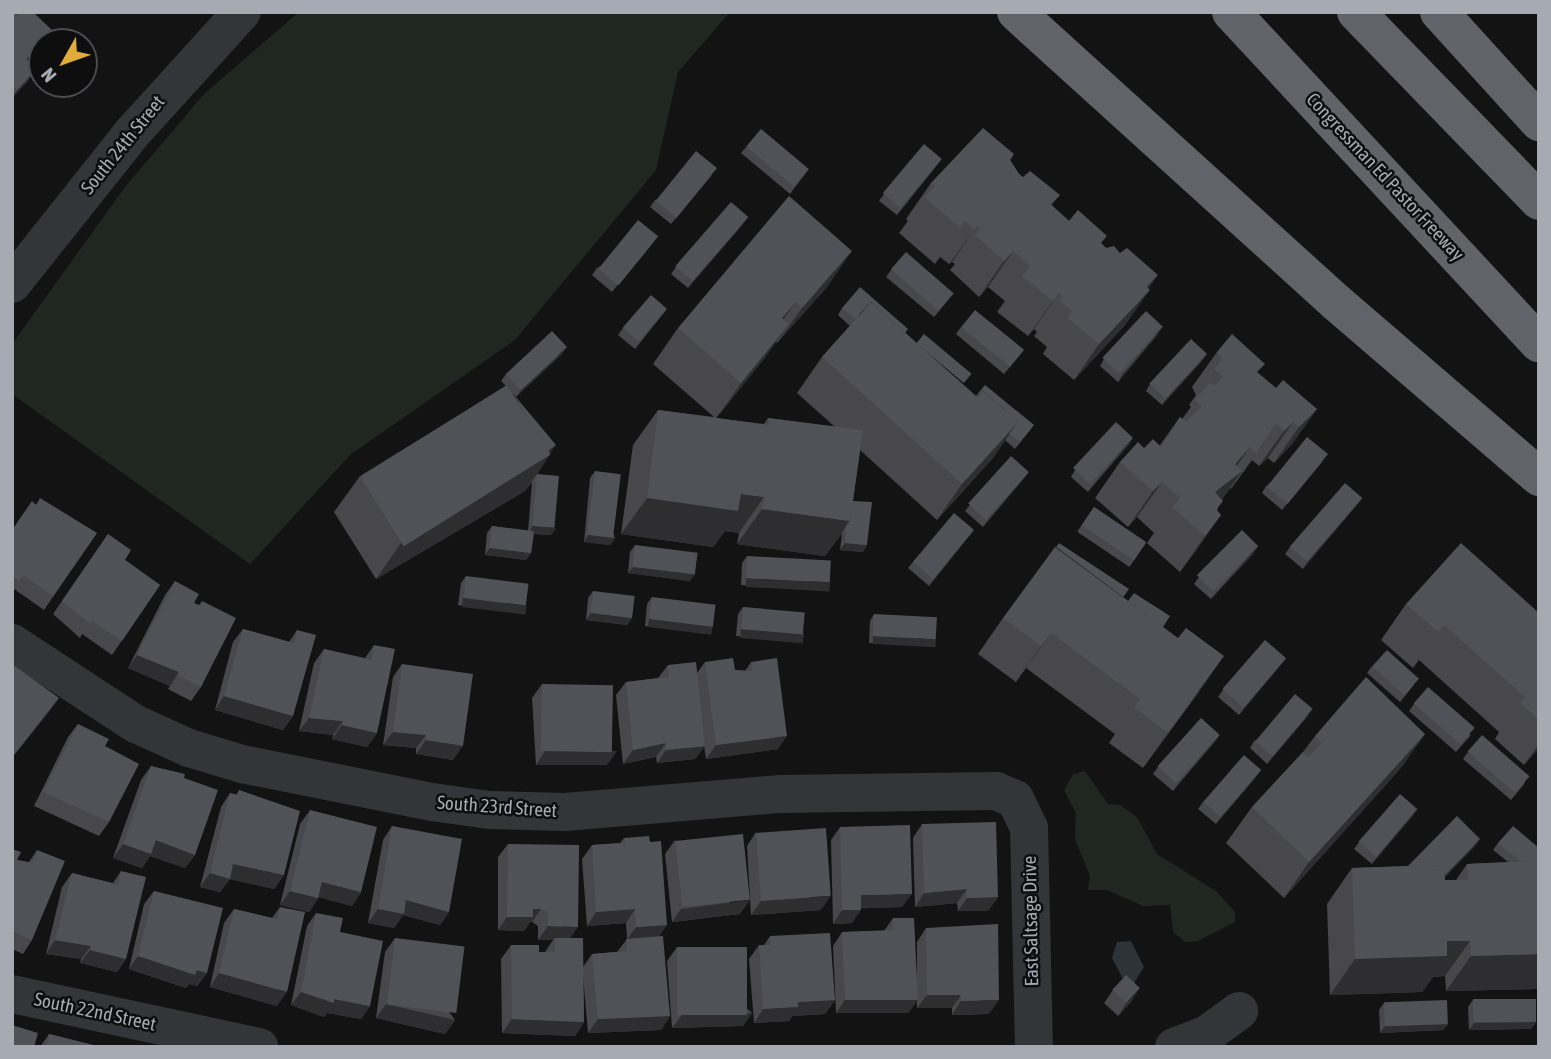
<!DOCTYPE html>
<style>
body{margin:0}
#map{position:relative;width:1551px;height:1059px;overflow:hidden;background:#131314;font-family:"Asap Condensed",sans-serif}
div>[style]{position:absolute}
[style*='--x']{left:calc(var(--x)*1px);top:calc(var(--y)*1px);width:calc(var(--w)*1px);rotate:calc(var(--a)*1deg)}
.green>*{inset:0;background:#1f2720}
.water>*{inset:0;background:#2c3339}
.minor>*{height:38px;margin:-19px;padding:0 19px;transform-origin:19px;border-radius:19px;background:#343539}
.highway>*{height:38px;margin:-19px;padding:0 19px;transform-origin:19px;border-radius:19px;background:#616369}
.wall>*{inset:0;background:#47474c;transform-origin:0 0}
.shaded-wall>*{inset:0;background:#2e2e31;transform-origin:0 0}
.building>*{inset:0;background:#515257;transform-origin:0 0}
span{translate:-50% -50%;white-space:nowrap;text-align:center;line-height:1.15;-webkit-text-stroke:5px #0e0e0f;paint-order:stroke}
.street-label{font-size:19px;color:#a6aab3}
.frame{position:absolute;inset:0;border:14px solid #a6aab3;pointer-events:none}
.north{position:absolute;left:28px;top:28px;width:70px;height:70px;box-sizing:border-box;background:#0e0e0f;border:2px solid #4b4c51;border-radius:50%;rotate:230deg;font-size:19px;font-weight:700;line-height:28px;text-align:center;color:#a6aab3}
.north::after{content:'';display:block;margin:auto;width:24px;height:32px;background:#e0ab3f;clip-path:polygon(50% 0,100% 100%,50% 72%,0 100%)}
</style>
<div id="map">
<div class="green">
<i style="clip-path:polygon(299px 12px,730px 12px,678px 72px,656px 170px,515px 340px,350px 455px,250px 564px,12px 394px,12px 344px,125px 187px,204px 94px)"></i>
<i style="clip-path:polygon(1085px 771px,1108px 804px,1120px 805px,1137px 817px,1157px 854px,1216px 891px,1235px 912px,1235px 922px,1198px 941px,1185px 942px,1173px 932px,1170px 905px,1143px 906px,1107px 890px,1088px 890px,1090px 876px,1075px 839px,1076px 813px,1064px 790px,1073px 774px)"></i>
</div>
<div class="water">
<i style="clip-path:polygon(1131px 941px,1144px 967px,1134px 983px,1124px 981px,1112px 958px,1117px 942px)"></i>
</div>
<div class="minor">
<i style="--x:12;--y:284;--w:194;--a:-51.5"></i>
<i style="--x:133;--y:132;--w:162;--a:-47.8"></i>
<i style="--x:12;--y:643;--w:148;--a:33.2"></i>
<i style="--x:136;--y:724;--w:58;--a:24.4"></i>
<i style="--x:189;--y:748;--w:55;--a:16.8"></i>
<i style="--x:242;--y:764;--w:194;--a:11.3"></i>
<i style="--x:432;--y:802;--w:59;--a:7.9"></i>
<i style="--x:490;--y:810;--w:75;--a:1.5"></i>
<i style="--x:565;--y:812;--w:216;--a:-4.8"></i>
<i style="--x:780;--y:794;--w:216;--a:-0.8"></i>
<i style="--x:996;--y:791;--w:21;--a:23"></i>
<i style="--x:1015;--y:799;--w:32;--a:64"></i>
<i style="--x:1029;--y:828;--w:219;--a:88.7"></i>
<i style="--x:12;--y:994;--w:253;--a:12.1"></i>
<i style="--x:1174;--y:1047;--w:34;--a:-21"></i>
<i style="--x:1206;--y:1035;--w:41;--a:-36"></i>
</div>
<div class="highway">
<i style="--x:1016;--y:12;--w:433;--a:42.2"></i>
<i style="--x:1337;--y:303;--w:267;--a:40.7"></i>
<i style="--x:1231;--y:12;--w:452;--a:47.1"></i>
<i style="--x:1356;--y:12;--w:263;--a:45.9"></i>
<i style="--x:1439;--y:12;--w:149;--a:47.7"></i>
</div>
<div class="wall">
<i style="clip-path:polygon(12px 12px,53px 31px,45px 42px,42px 42px,28px 61px,27px 82px,12px 98px)"></i>
<i style="clip-path:polygon(746px 147px,809px 169px,790px 194px,741px 153px)"></i>
<i style="clip-path:polygon(942px 159px,897px 215px,879px 201px,884px 194px)"></i>
<i style="clip-path:polygon(1010px 160px,1019px 174px,1053px 206px,1069px 221px,1102px 244px,1149px 288px,1125px 325px,1074px 380px,1043px 354px,1047px 347px,1034px 336px,1037px 332px,1034px 329px,1028px 336px,997px 312px,1005px 301px,988px 287px,979px 297px,950px 270px,955px 264px,952px 262px,949px 264px,940px 257px,935px 264px,899px 233px,908px 221px,906px 219px,931px 183px)"></i>
<i style="clip-path:polygon(712px 175px,671px 224px,650px 207px,655px 200px)"></i>
<i style="clip-path:polygon(743px 224px,688px 288px,671px 274px,676px 267px)"></i>
<i style="clip-path:polygon(658px 236px,612px 292px,592px 275px,597px 268px)"></i>
<i style="clip-path:polygon(891px 270px,954px 293px,934px 317px,886px 277px)"></i>
<i style="clip-path:polygon(827px 287px,777px 343px,776px 342px,763px 360px,716px 418px,764px 424px,768px 418px,835px 427px,797px 393px,822px 357px,850px 326px,838px 315px,842px 308px,905px 333px,976px 396px,1034px 425px,1015px 449px,1005px 440px,993px 458px,937px 520px,860px 450px,853px 501px,867px 545px,863px 552px,840px 550px,842px 533px,825px 556px,737px 544px,739px 533px,725px 531px,713px 547px,621px 534px,633px 445px,658px 410px,714px 417px,653px 364px,678px 328px)"></i>
<i style="clip-path:polygon(667px 309px,635px 349px,618px 335px,623px 328px)"></i>
<i style="clip-path:polygon(961px 327px,1024px 350px,1004px 374px,956px 334px)"></i>
<i style="clip-path:polygon(1159px 333px,1118px 382px,1100px 366px,1104px 359px)"></i>
<i style="clip-path:polygon(1217px 352px,1258px 373px,1276px 388px,1317px 409px,1292px 444px,1274px 463px,1268px 458px,1259px 466px,1252px 460px,1231px 489px,1230px 488px,1222px 499px,1217px 510px,1221px 515px,1180px 572px,1147px 543px,1154px 533px,1137px 517px,1128px 527px,1095px 498px,1120px 462px,1144px 448px,1160px 445px,1180px 417px,1182px 419px,1191px 407px,1189px 405px,1196px 395px,1192px 387px)"></i>
<i style="clip-path:polygon(562px 354px,516px 397px,511px 392px,551px 452px,537px 474px,551px 535px,534px 534px,531px 553px,526px 560px,485px 555px,487px 533px,492px 526px,528px 531px,532px 482px,525px 491px,376px 579px,334px 512px,360px 476px,506px 386px,501px 381px,506px 374px)"></i>
<i style="clip-path:polygon(1202px 361px,1162px 405px,1146px 391px,1150px 384px)"></i>
<i style="clip-path:polygon(1133px 438px,1088px 492px,1071px 477px,1075px 470px)"></i>
<i style="clip-path:polygon(1323px 461px,1282px 510px,1262px 493px,1266px 486px)"></i>
<i style="clip-path:polygon(595px 471px,615px 538px,610px 545px,584px 542px,590px 478px)"></i>
<i style="clip-path:polygon(1029px 472px,983px 527px,965px 511px,970px 505px)"></i>
<i style="clip-path:polygon(1362px 498px,1303px 569px,1285px 554px,1290px 547px)"></i>
<i style="clip-path:polygon(36px 504px,97px 533px,44px 610px,14px 589px,12px 591px,12px 530px)"></i>
<i style="left:1094px;top:507px;width:63px;height:30px;rotate:34deg"></i>
<i style="clip-path:polygon(974px 530px,929px 586px,908px 568px,913px 562px)"></i>
<i style="clip-path:polygon(108px 534px,125px 560px,160px 585px,112px 655px,82px 634px,80px 638px,53px 614px)"></i>
<i style="clip-path:polygon(635px 545px,690px 581px,628px 573px,630px 552px)"></i>
<i style="clip-path:polygon(1254px 553px,1211px 599px,1194px 584px,1199px 577px)"></i>
<i style="clip-path:polygon(747px 556px,825px 589px,741px 585px,742px 563px)"></i>
<i style="clip-path:polygon(466px 576px,521px 613px,458px 605px,461px 583px)"></i>
<i style="clip-path:polygon(175px 581px,194px 603px,199px 605px,202px 601px,201px 687px,191px 701px,168px 689px,170px 686px,128px 668px,165px 595px)"></i>
<i style="clip-path:polygon(593px 591px,632px 618px,627px 625px,586px 620px,588px 598px)"></i>
<i style="clip-path:polygon(652px 597px,712px 627px,707px 634px,645px 626px,647px 604px)"></i>
<i style="clip-path:polygon(1123px 597px,1163px 627px,1199px 692px,1143px 768px,1109px 743px,1115px 734px,1026px 668px,1016px 682px,978px 654px,1003px 618px)"></i>
<i style="clip-path:polygon(1406px 604px,1539px 613px,1539px 748px,1524px 765px,1495px 739px,1499px 732px,1419px 660px,1413px 668px,1381px 640px)"></i>
<i style="clip-path:polygon(743px 607px,804px 634px,799px 641px,736px 636px,738px 614px)"></i>
<i style="clip-path:polygon(874px 614px,931px 646px,869px 643px,870px 621px)"></i>
<i style="clip-path:polygon(243px 629px,289px 642px,297px 630px,293px 716px,283px 730px,215px 710px,233px 642px)"></i>
<i style="clip-path:polygon(374px 645px,377px 733px,367px 747px,332px 739px,333px 735px,299px 731px,314px 663px,324px 649px,365px 658px)"></i>
<i style="clip-path:polygon(1286px 658px,1239px 715px,1218px 697px,1223px 690px)"></i>
<i style="clip-path:polygon(705px 662px,735px 670px,745px 671px,751px 662px,778px 749px,706px 759px,704px 746px,695px 759px,657px 763px,656px 757px,623px 764px,616px 695px,626px 682px,658px 678px,668px 665px,697px 673px)"></i>
<i style="clip-path:polygon(402px 664px,453px 760px,416px 754px,416px 748px,383px 745px,393px 677px)"></i>
<i style="clip-path:polygon(1372px 666px,1414px 685px,1400px 702px,1367px 673px)"></i>
<i style="clip-path:polygon(542px 684px,607px 765px,536px 765px,532px 698px)"></i>
<i style="clip-path:polygon(1414px 704px,1471px 735px,1456px 752px,1409px 711px)"></i>
<i style="clip-path:polygon(1308px 716px,1267px 764px,1250px 748px,1254px 741px)"></i>
<i style="clip-path:polygon(78px 724px,105px 746px,109px 822px,99px 836px,34px 806px,68px 737px)"></i>
<i style="clip-path:polygon(1425px 734px,1400px 769px,1284px 898px,1226px 843px,1252px 807px,1303px 752px,1315px 736px)"></i>
<i style="clip-path:polygon(1220px 735px,1173px 791px,1153px 774px,1158px 767px)"></i>
<i style="clip-path:polygon(1468px 752px,1525px 783px,1511px 800px,1463px 759px)"></i>
<i style="clip-path:polygon(151px 766px,184px 778px,195px 855px,185px 868px,150px 856px,142px 868px,113px 858px,141px 780px)"></i>
<i style="clip-path:polygon(1256px 777px,1216px 824px,1198px 809px,1203px 802px)"></i>
<i style="clip-path:polygon(239px 790px,284px 875px,274px 889px,230px 879px,220px 892px,200px 887px,221px 807px,230px 793px,236px 795px)"></i>
<i style="clip-path:polygon(1417px 809px,1372px 864px,1354px 849px,1359px 842px)"></i>
<i style="clip-path:polygon(310px 810px,361px 892px,352px 906px,319px 897px,309px 912px,280px 905px,300px 824px)"></i>
<i style="clip-path:polygon(922px 824px,998px 897px,988px 911px,958px 911px,957px 903px,915px 907px,913px 838px)"></i>
<i style="clip-path:polygon(392px 826px,449px 912px,440px 925px,403px 915px,394px 928px,368px 923px,383px 840px)"></i>
<i style="clip-path:polygon(840px 827px,902px 907px,861px 908px,852px 923px,833px 924px,831px 840px)"></i>
<i style="clip-path:polygon(756px 832px,821px 910px,751px 915px,747px 846px)"></i>
<i style="clip-path:polygon(624px 838px,667px 925px,659px 936px,670px 1016px,661px 1030px,588px 1033px,583px 976px,584px 1022px,575px 1036px,502px 1033px,501px 959px,511px 945px,539px 952px,545px 952px,553px 940px,538px 940px,538px 926px,532px 922px,530px 922px,524px 931px,498px 930px,498px 857px,508px 844px,570px 938px,583px 967px,592px 954px,617px 952px,627px 939px,626px 923px,587px 926px,582px 859px,592px 845px,620px 843px)"></i>
<i style="clip-path:polygon(675px 840px,740px 914px,672px 922px,665px 854px)"></i>
<i style="clip-path:polygon(1498px 843px,1539px 848px,1539px 986px,1537px 989px,1446px 991px,1445px 976px,1433px 977px,1422px 992px,1330px 995px,1327px 904px,1352px 868px,1408px 866px,1475px 846px,1445px 877px,1445px 880px,1456px 880px,1467px 864px,1508px 862px,1493px 850px)"></i>
<i style="clip-path:polygon(12px 849px,17px 860px,29px 862px,37px 850px,32px 940px,23px 954px,12px 949px)"></i>
<i style="clip-path:polygon(121px 871px,126px 959px,117px 972px,80px 963px,81px 959px,46px 954px,62px 887px,72px 873px,113px 883px)"></i>
<i style="clip-path:polygon(154px 891px,207px 973px,197px 986px,189px 984px,186px 988px,129px 969px,144px 904px)"></i>
<i style="clip-path:polygon(280px 907px,277px 1006px,210px 987px,224px 923px,234px 909px,272px 918px)"></i>
<i style="clip-path:polygon(316px 913px,340px 932px,370px 1006px,361px 1019px,327px 1013px,324px 1017px,291px 1005px,307px 926px)"></i>
<i style="clip-path:polygon(893px 918px,917px 982px,917px 942px,926px 928px,989px 1014px,952px 1015px,952px 1008px,917px 1008px,917px 1001px,908px 1013px,836px 1013px,833px 946px,842px 932px,884px 931px)"></i>
<i style="clip-path:polygon(770px 936px,835px 1000px,825px 1014px,792px 1016px,789px 1021px,754px 1023px,749px 959px,759px 945px,764px 945px)"></i>
<i style="clip-path:polygon(395px 938px,455px 1020px,445px 1034px,376px 1018px,385px 952px)"></i>
<i style="clip-path:polygon(677px 947px,752px 1013px,743px 1026px,672px 1028px,667px 961px)"></i>
<i style="clip-path:polygon(1113px 990px,1131px 1002px,1118px 1016px,1104px 1003px)"></i>
<i style="clip-path:polygon(1473px 1000px,1536px 1022px,1531px 1029px,1469px 1030px,1468px 1007px)"></i>
<i style="clip-path:polygon(1384px 1003px,1448px 1024px,1443px 1030px,1380px 1033px,1379px 1010px)"></i>
<i style="clip-path:polygon(49px 1034px,101px 1047px,40px 1047px)"></i>
</div>
<div class="shaded-wall">
<i style="clip-path:polygon(42px 43px,42px 46px,17px 73px,26px 59px)"></i>
<i style="clip-path:polygon(37px 69px,27px 82px,12px 98px,17px 90px)"></i>
<i style="clip-path:polygon(748px 217px,743px 224px,688px 288px,693px 281px)"></i>
<i style="clip-path:polygon(977px 226px,952px 262px,949px 264px,975px 229px)"></i>
<i style="clip-path:polygon(658px 236px,653px 243px,612px 292px,617px 285px)"></i>
<i style="clip-path:polygon(852px 251px,827px 287px,777px 343px,802px 308px)"></i>
<i style="clip-path:polygon(1013px 251px,988px 287px,979px 297px,1004px 261px)"></i>
<i style="clip-path:polygon(1158px 275px,1140px 301px,1150px 290px,1125px 325px,1074px 380px,1099px 344px)"></i>
<i style="clip-path:polygon(1059px 293px,1034px 329px,1028px 336px,1053px 301px)"></i>
<i style="clip-path:polygon(796px 302px,771px 337px,782px 318px)"></i>
<i style="clip-path:polygon(789px 324px,763px 360px,716px 419px,741px 383px)"></i>
<i style="clip-path:polygon(1163px 327px,1159px 333px,1118px 382px,1122px 375px)"></i>
<i style="clip-path:polygon(567px 347px,562px 354px,516px 397px,521px 390px)"></i>
<i style="clip-path:polygon(1207px 354px,1202px 361px,1162px 405px,1167px 398px)"></i>
<i style="clip-path:polygon(1317px 409px,1292px 444px,1274px 463px,1299px 427px)"></i>
<i style="clip-path:polygon(1018px 422px,993px 458px,937px 520px,962px 484px)"></i>
<i style="clip-path:polygon(1293px 422px,1268px 458px,1259px 466px,1284px 431px)"></i>
<i style="clip-path:polygon(1133px 438px,1129px 445px,1088px 492px,1093px 485px)"></i>
<i style="clip-path:polygon(556px 445px,551px 452px,539px 462px,550px 455px,525px 491px,376px 579px,401px 543px,539px 459px)"></i>
<i style="clip-path:polygon(1250px 447px,1225px 483px,1242px 471px,1217px 507px,1193px 526px,1235px 464px)"></i>
<i style="clip-path:polygon(1029px 472px,1024px 479px,983px 527px,988px 520px)"></i>
<i style="clip-path:polygon(1162px 482px,1137px 517px,1128px 527px,1153px 491px)"></i>
<i style="clip-path:polygon(741px 494px,764px 497px,739px 533px,725px 531px,713px 547px,621px 534px,647px 498px)"></i>
<i style="clip-path:polygon(1362px 498px,1357px 505px,1303px 569px,1307px 562px)"></i>
<i style="clip-path:polygon(762px 509px,850px 521px,825px 556px,737px 544px)"></i>
<i style="clip-path:polygon(1221px 515px,1196px 551px,1180px 572px,1205px 536px)"></i>
<i style="clip-path:polygon(533px 526px,556px 528px,551px 535px,528px 533px)"></i>
<i style="clip-path:polygon(588px 535px,615px 538px,610px 545px,584px 542px)"></i>
<i style="clip-path:polygon(845px 543px,867px 545px,863px 552px,840px 550px)"></i>
<i style="clip-path:polygon(1258px 546px,1254px 553px,1211px 599px,1216px 593px)"></i>
<i style="clip-path:polygon(490px 548px,531px 553px,526px 560px,485px 555px)"></i>
<i style="clip-path:polygon(633px 567px,695px 574px,690px 581px,628px 573px)"></i>
<i style="left:746px;top:578px;width:84px;height:9px;rotate:3deg"></i>
<i style="left:463px;top:598px;width:64px;height:9px;rotate:7deg"></i>
<i style="clip-path:polygon(591px 613px,632px 618px,627px 625px,586px 620px)"></i>
<i style="left:649px;top:619px;width:64px;height:8px;rotate:7deg"></i>
<i style="left:741px;top:629px;width:63px;height:9px;rotate:5deg"></i>
<i style="clip-path:polygon(1051px 633px,1016px 682px,1041px 646px)"></i>
<i style="left:873px;top:636px;width:63px;height:8px;rotate:3deg"></i>
<i style="clip-path:polygon(137px 655px,179px 672px,170px 686px,128px 668px)"></i>
<i style="clip-path:polygon(1224px 656px,1199px 692px,1143px 768px,1168px 733px)"></i>
<i style="clip-path:polygon(1286px 658px,1281px 665px,1239px 715px,1244px 708px)"></i>
<i style="clip-path:polygon(224px 696px,293px 716px,283px 730px,215px 710px)"></i>
<i style="clip-path:polygon(59px 698px,49px 712px,12px 758px,12px 757px)"></i>
<i style="clip-path:polygon(1313px 709px,1308px 716px,1267px 764px,1272px 757px)"></i>
<i style="clip-path:polygon(309px 718px,343px 721px,333px 735px,299px 731px)"></i>
<i style="clip-path:polygon(342px 725px,377px 733px,367px 747px,332px 739px)"></i>
<i style="clip-path:polygon(393px 732px,426px 735px,416px 748px,383px 745px)"></i>
<i style="clip-path:polygon(1425px 734px,1400px 769px,1284px 898px,1309px 862px)"></i>
<i style="clip-path:polygon(1220px 735px,1215px 742px,1173px 791px,1178px 784px)"></i>
<i style="clip-path:polygon(787px 736px,778px 749px,706px 759px,716px 745px)"></i>
<i style="clip-path:polygon(426px 740px,463px 746px,453px 760px,416px 754px)"></i>
<i style="clip-path:polygon(666px 743px,656px 757px,623px 764px,633px 750px)"></i>
<i style="clip-path:polygon(1539px 744px,1539px 748px,1524px 765px)"></i>
<i style="clip-path:polygon(705px 746px,695px 759px,657px 763px,666px 750px)"></i>
<i style="clip-path:polygon(545px 751px,617px 751px,607px 765px,536px 765px)"></i>
<i style="clip-path:polygon(1261px 770px,1256px 777px,1216px 824px,1221px 817px)"></i>
<i style="clip-path:polygon(1417px 809px,1413px 816px,1372px 864px,1377px 857px)"></i>
<i style="clip-path:polygon(1480px 839px,1475px 846px,1426px 896px,1431px 889px)"></i>
<i style="clip-path:polygon(156px 840px,195px 855px,185px 868px,150px 856px,142px 868px,113px 858px,123px 844px)"></i>
<i style="clip-path:polygon(233px 864px,284px 875px,274px 889px,230px 879px,220px 892px,200px 887px,210px 873px)"></i>
<i style="clip-path:polygon(322px 882px,361px 892px,352px 906px,313px 896px)"></i>
<i style="clip-path:polygon(967px 889px,957px 903px,915px 907px,924px 893px)"></i>
<i style="clip-path:polygon(290px 891px,318px 898px,309px 912px,280px 905px)"></i>
<i style="clip-path:polygon(912px 894px,902px 907px,851px 909px,861px 895px)"></i>
<i style="clip-path:polygon(831px 896px,821px 910px,751px 915px,761px 901px)"></i>
<i style="clip-path:polygon(998px 897px,988px 911px,958px 911px,967px 898px)"></i>
<i style="clip-path:polygon(406px 900px,449px 912px,440px 925px,403px 915px,394px 928px,368px 923px,378px 909px)"></i>
<i style="clip-path:polygon(750px 900px,740px 914px,672px 922px,681px 909px)"></i>
<i style="clip-path:polygon(533px 909px,541px 909px,532px 922px,530px 922px,524px 931px,498px 930px,507px 917px)"></i>
<i style="clip-path:polygon(635px 909px,626px 923px,587px 926px,596px 912px)"></i>
<i style="clip-path:polygon(842px 910px,861px 910px,852px 923px,833px 924px)"></i>
<i style="clip-path:polygon(667px 925px,657px 939px,627px 940px,636px 927px)"></i>
<i style="clip-path:polygon(548px 926px,578px 927px,569px 940px,555px 938px,553px 940px,538px 940px)"></i>
<i style="clip-path:polygon(55px 940px,91px 946px,81px 959px,46px 954px)"></i>
<i style="clip-path:polygon(1447px 941px,1470px 941px,1445px 976px,1433px 977px,1422px 992px,1330px 995px,1355px 959px)"></i>
<i style="clip-path:polygon(90px 950px,126px 959px,117px 972px,80px 963px)"></i>
<i style="clip-path:polygon(1539px 954px,1539px 986px,1537px 989px,1446px 991px,1471px 956px)"></i>
<i style="clip-path:polygon(138px 956px,207px 973px,197px 986px,189px 984px,186px 988px,129px 969px)"></i>
<i style="clip-path:polygon(219px 973px,287px 992px,277px 1006px,210px 987px)"></i>
<i style="clip-path:polygon(1140px 988px,1131px 1002px,1118px 1016px,1127px 1002px)"></i>
<i style="clip-path:polygon(301px 992px,334px 999px,370px 1006px,361px 1019px,327px 1013px,324px 1017px,291px 1005px)"></i>
<i style="clip-path:polygon(927px 995px,961px 995px,952px 1008px,917px 1008px)"></i>
<i style="clip-path:polygon(835px 1000px,825px 1014px,792px 1016px,789px 1021px,754px 1023px,763px 1009px,798px 1002px)"></i>
<i style="clip-path:polygon(845px 1000px,918px 1000px,908px 1013px,836px 1013px)"></i>
<i style="clip-path:polygon(999px 1000px,989px 1014px,952px 1015px,961px 1001px)"></i>
<i style="clip-path:polygon(386px 1004px,455px 1020px,445px 1034px,376px 1018px)"></i>
<i style="clip-path:polygon(752px 1013px,743px 1026px,672px 1028px,682px 1015px)"></i>
<i style="clip-path:polygon(670px 1016px,661px 1030px,588px 1033px,598px 1019px)"></i>
<i style="clip-path:polygon(512px 1019px,584px 1022px,575px 1036px,502px 1033px)"></i>
<i style="clip-path:polygon(1536px 1022px,1531px 1029px,1469px 1030px,1474px 1023px)"></i>
<i style="clip-path:polygon(1448px 1024px,1443px 1030px,1380px 1033px,1385px 1026px)"></i>
</div>
<div class="building">
<i style="clip-path:polygon(12px 12px,17px 15px,20px 12px,33px 12px,53px 31px,26px 59px,37px 69px,17px 90px,12px 85px)"></i>
<i style="clip-path:polygon(983px 128px,1014px 154px,1010px 160px,1019px 174px,1023px 177px,1030px 171px,1060px 195px,1051px 205px,1069px 221px,1078px 210px,1107px 236px,1101px 243px,1106px 248px,1114px 246px,1120px 253px,1127px 248px,1158px 275px,1147px 287px,1150px 290px,1099px 344px,1068px 318px,1072px 311px,1059px 300px,1062px 296px,1059px 293px,1053px 301px,1022px 276px,1031px 266px,1013px 251px,1004px 261px,975px 235px,980px 229px,977px 226px,975px 229px,965px 221px,960px 228px,924px 197px,935px 186px,931px 183px)"></i>
<i style="left:761px;top:129px;width:62px;height:23px;rotate:40deg"></i>
<i style="left:924px;top:144px;width:23px;height:64px;rotate:40deg"></i>
<i style="left:696px;top:151px;width:27px;height:64px;rotate:39deg"></i>
<i style="clip-path:polygon(789px 196px,852px 251px,802px 308px,796px 302px,782px 318px,789px 324px,741px 383px,678px 328px)"></i>
<i style="left:731px;top:202px;width:23px;height:85px;rotate:41deg"></i>
<i style="left:638px;top:220px;width:26px;height:63px;rotate:39deg"></i>
<i style="left:906px;top:252px;width:63px;height:23px;rotate:41deg"></i>
<i style="clip-path:polygon(860px 287px,908px 329px,905px 333px,871px 302px,855px 319px,842px 308px)"></i>
<i style="left:651px;top:295px;width:21px;height:43px;rotate:41deg"></i>
<i style="clip-path:polygon(871px 302px,977px 397px,983px 391px,1018px 422px,962px 484px,822px 357px)"></i>
<i style="left:975px;top:310px;width:63px;height:22px;rotate:39deg"></i>
<i style="left:1146px;top:311px;width:23px;height:64px;rotate:43deg"></i>
<i style="left:552px;top:331px;width:22px;height:63px;rotate:47deg"></i>
<i style="left:924px;top:334px;width:62px;height:12px;rotate:40deg"></i>
<i style="clip-path:polygon(1232px 334px,1265px 364px,1257px 372px,1276px 388px,1283px 380px,1317px 409px,1299px 427px,1293px 422px,1284px 431px,1276px 423px,1256px 453px,1250px 447px,1235px 464px,1242px 471px,1215px 492px,1223px 501px,1216px 510px,1221px 515px,1205px 536px,1172px 507px,1180px 498px,1162px 482px,1153px 491px,1120px 462px,1138px 442px,1144px 448px,1153px 439px,1161px 447px,1180px 417px,1186px 422px,1202px 406px,1195px 400px,1209px 383px,1215px 385px,1223px 377px,1214px 369px,1222px 360px,1217px 352px)"></i>
<i style="left:1191px;top:339px;width:22px;height:61px;rotate:43deg"></i>
<i style="left:507px;top:385px;width:82px;height:173px;rotate:58deg"></i>
<i style="clip-path:polygon(985px 385px,1034px 425px,1020px 442px,1009px 434px,1018px 422px,983px 391px,977px 397px,976px 396px)"></i>
<i style="clip-path:polygon(515px 396px,556px 445px,548px 451px,515px 397px)"></i>
<i style="clip-path:polygon(658px 410px,768px 425px,768px 418px,863px 430px,850px 521px,762px 509px,764px 497px,741px 494px,738px 511px,647px 498px)"></i>
<i style="left:1116px;top:422px;width:23px;height:63px;rotate:43deg"></i>
<i style="left:1307px;top:437px;width:27px;height:64px;rotate:39deg"></i>
<i style="left:1011px;top:456px;width:24px;height:64px;rotate:42deg"></i>
<i style="left:595px;top:471px;width:26px;height:64px;rotate:7deg"></i>
<i style="left:537px;top:474px;width:22px;height:52px;rotate:5deg"></i>
<i style="left:1345px;top:483px;width:23px;height:84px;rotate:41deg"></i>
<i style="clip-path:polygon(40px 498px,97px 533px,53px 596px,23px 575px,19px 581px,12px 577px,12px 530px,32px 501px,36px 505px)"></i>
<i style="clip-path:polygon(853px 501px,872px 502px,867px 545px,845px 543px,846px 526px,850px 521px)"></i>
<i style="left:1094px;top:507px;width:63px;height:22px;rotate:34deg"></i>
<i style="left:954px;top:513px;width:26px;height:64px;rotate:40deg"></i>
<i style="left:492px;top:526px;width:42px;height:22px;rotate:7deg"></i>
<i style="left:1242px;top:530px;width:23px;height:64px;rotate:45deg"></i>
<i style="clip-path:polygon(108px 534px,131px 550px,125px 560px,160px 585px,122px 641px,92px 621px,90px 624px,62px 601px)"></i>
<i style="clip-path:polygon(1059px 543px,1129px 589px,1123px 597px,1056px 547px)"></i>
<i style="clip-path:polygon(1461px 543px,1539px 613px,1539px 720px,1520px 703px,1525px 697px,1444px 625px,1438px 632px,1406px 604px)"></i>
<i style="left:635px;top:545px;width:63px;height:22px;rotate:7deg"></i>
<i style="clip-path:polygon(1055px 547px,1178px 638px,1186px 628px,1224px 656px,1168px 733px,1134px 707px,1140px 699px,1051px 633px,1041px 646px,1003px 618px)"></i>
<i style="left:747px;top:556px;width:84px;height:22px;rotate:3deg"></i>
<i style="left:466px;top:576px;width:63px;height:22px;rotate:7deg"></i>
<i style="clip-path:polygon(175px 581px,199px 594px,194px 603px,200px 606px,202px 601px,236px 618px,201px 687px,177px 675px,179px 672px,137px 655px)"></i>
<i style="left:593px;top:591px;width:42px;height:22px;rotate:7deg"></i>
<i style="clip-path:polygon(1134px 593px,1170px 616px,1163px 627px,1128px 601px)"></i>
<i style="left:652px;top:597px;width:64px;height:22px;rotate:7deg"></i>
<i style="left:743px;top:607px;width:62px;height:22px;rotate:5deg"></i>
<i style="left:874px;top:614px;width:63px;height:22px;rotate:3deg"></i>
<i style="clip-path:polygon(243px 629px,294px 643px,297px 630px,316px 635px,293px 716px,224px 696px)"></i>
<i style="left:1265px;top:640px;width:28px;height:65px;rotate:41deg"></i>
<i style="clip-path:polygon(374px 645px,395px 649px,377px 733px,342px 725px,343px 721px,309px 718px,324px 649px,371px 660px)"></i>
<i style="left:1387px;top:650px;width:43px;height:22px;rotate:42deg"></i>
<i style="clip-path:polygon(733px 658px,735px 670px,752px 671px,751px 662px,777px 658px,787px 736px,716px 745px,705px 662px)"></i>
<i style="clip-path:polygon(696px 662px,705px 746px,666px 750px,666px 743px,633px 750px,626px 682px,669px 677px,668px 665px)"></i>
<i style="clip-path:polygon(12px 664px,59px 698px,14px 755px,12px 754px)"></i>
<i style="clip-path:polygon(402px 664px,473px 674px,463px 746px,426px 740px,426px 735px,393px 732px)"></i>
<i style="clip-path:polygon(1366px 677px,1425px 734px,1309px 862px,1252px 807px,1303px 752px,1308px 757px,1322px 743px,1315px 736px)"></i>
<i style="left:542px;top:684px;width:71px;height:67px;rotate:1deg"></i>
<i style="left:1428px;top:687px;width:62px;height:22px;rotate:41deg"></i>
<i style="left:1295px;top:694px;width:23px;height:62px;rotate:40deg"></i>
<i style="left:1201px;top:718px;width:25px;height:65px;rotate:42deg"></i>
<i style="clip-path:polygon(78px 724px,109px 739px,105px 746px,139px 764px,109px 822px,43px 792px)"></i>
<i style="left:1482px;top:735px;width:63px;height:22px;rotate:41deg"></i>
<i style="left:1244px;top:755px;width:23px;height:62px;rotate:41deg"></i>
<i style="clip-path:polygon(151px 766px,185px 774px,184px 778px,218px 790px,195px 855px,156px 840px,151px 854px,123px 844px)"></i>
<i style="clip-path:polygon(239px 790px,300px 811px,284px 875px,233px 864px,230px 879px,210px 873px,230px 793px,238px 795px)"></i>
<i style="left:1400px;top:794px;width:23px;height:63px;rotate:41deg"></i>
<i style="clip-path:polygon(310px 810px,377px 827px,361px 892px,322px 882px,318px 898px,290px 891px)"></i>
<i style="clip-path:polygon(1457px 816px,1480px 839px,1445px 875px,1444px 865px,1408px 866px)"></i>
<i style="clip-path:polygon(996px 822px,998px 897px,967px 898px,967px 889px,924px 893px,922px 824px)"></i>
<i style="clip-path:polygon(910px 825px,912px 894px,861px 895px,861px 910px,842px 910px,840px 827px)"></i>
<i style="clip-path:polygon(392px 826px,462px 839px,449px 912px,406px 900px,404px 914px,378px 909px)"></i>
<i style="clip-path:polygon(1513px 826px,1539px 848px,1539px 861px,1521px 862px,1498px 843px)"></i>
<i style="left:826px;top:828px;width:68px;height:70px;rotate:86deg"></i>
<i style="left:743px;top:834px;width:66px;height:68px;rotate:84deg"></i>
<i style="clip-path:polygon(649px 836px,650px 842px,661px 841px,667px 925px,636px 927px,635px 909px,596px 912px,592px 845px,625px 843px,624px 838px)"></i>
<i style="clip-path:polygon(508px 844px,579px 845px,578px 927px,548px 926px,548px 912px,541px 909px,533px 909px,533px 917px,507px 917px)"></i>
<i style="clip-path:polygon(12px 849px,21px 852px,17px 860px,32px 863px,37px 850px,65px 861px,32px 940px,12px 931px)"></i>
<i style="clip-path:polygon(1539px 861px,1539px 954px,1471px 956px,1470px 941px,1447px 941px,1447px 956px,1355px 959px,1352px 868px,1444px 865px,1445px 880px,1468px 880px,1467px 864px)"></i>
<i style="clip-path:polygon(121px 871px,146px 877px,126px 959px,90px 950px,91px 946px,55px 940px,72px 873px,118px 885px)"></i>
<i style="clip-path:polygon(154px 891px,223px 908px,207px 973px,197px 970px,195px 975px,138px 956px)"></i>
<i style="clip-path:polygon(280px 907px,305px 912px,287px 992px,219px 973px,234px 909px,277px 919px)"></i>
<i style="clip-path:polygon(316px 913px,343px 918px,340px 932px,383px 941px,370px 1006px,334px 999px,334px 1003px,301px 992px)"></i>
<i style="clip-path:polygon(893px 918px,914px 918px,918px 1000px,845px 1000px,842px 932px,893px 930px)"></i>
<i style="clip-path:polygon(998px 924px,999px 1000px,961px 1001px,961px 995px,927px 995px,926px 928px)"></i>
<i style="clip-path:polygon(830px 933px,835px 1000px,798px 1002px,798px 1007px,763px 1009px,759px 945px,771px 945px,770px 936px)"></i>
<i style="clip-path:polygon(663px 936px,670px 1016px,598px 1019px,592px 954px,627px 951px,626px 939px)"></i>
<i style="left:395px;top:938px;width:70px;height:67px;rotate:7deg"></i>
<i style="clip-path:polygon(555px 938px,583px 938px,584px 1022px,512px 1019px,511px 945px,539px 945px,539px 952px,555px 952px)"></i>
<i style="left:677px;top:947px;width:70px;height:68px"></i>
<i style="left:1126px;top:975px;width:19px;height:20px;rotate:43deg"></i>
<i style="left:1536px;top:999px;width:23px;height:63px;rotate:90deg"></i>
<i style="left:1447px;top:1000px;width:24px;height:63px;rotate:88deg"></i>
<i style="clip-path:polygon(12px 1025px,38px 1033px,34px 1047px,12px 1047px)"></i>
<i style="clip-path:polygon(49px 1034px,101px 1047px,46px 1047px)"></i>
</div>
<div class="street-label">
<span style="left:123px;top:145px;rotate:-51deg">South 24th Street</span>
<span style="left:1385px;top:177px;rotate:47deg">Congressman Ed Pastor Freeway</span>
<span style="left:497px;top:807px;rotate:4deg">South 23rd Street</span>
<span style="left:1031px;top:921px;rotate:-91deg">East Saltsage Drive</span>
<span style="left:95px;top:1012px;rotate:12deg">South 22nd Street</span>
</div>
<div class="frame"></div>
<div class="north">N</div>
</div>
